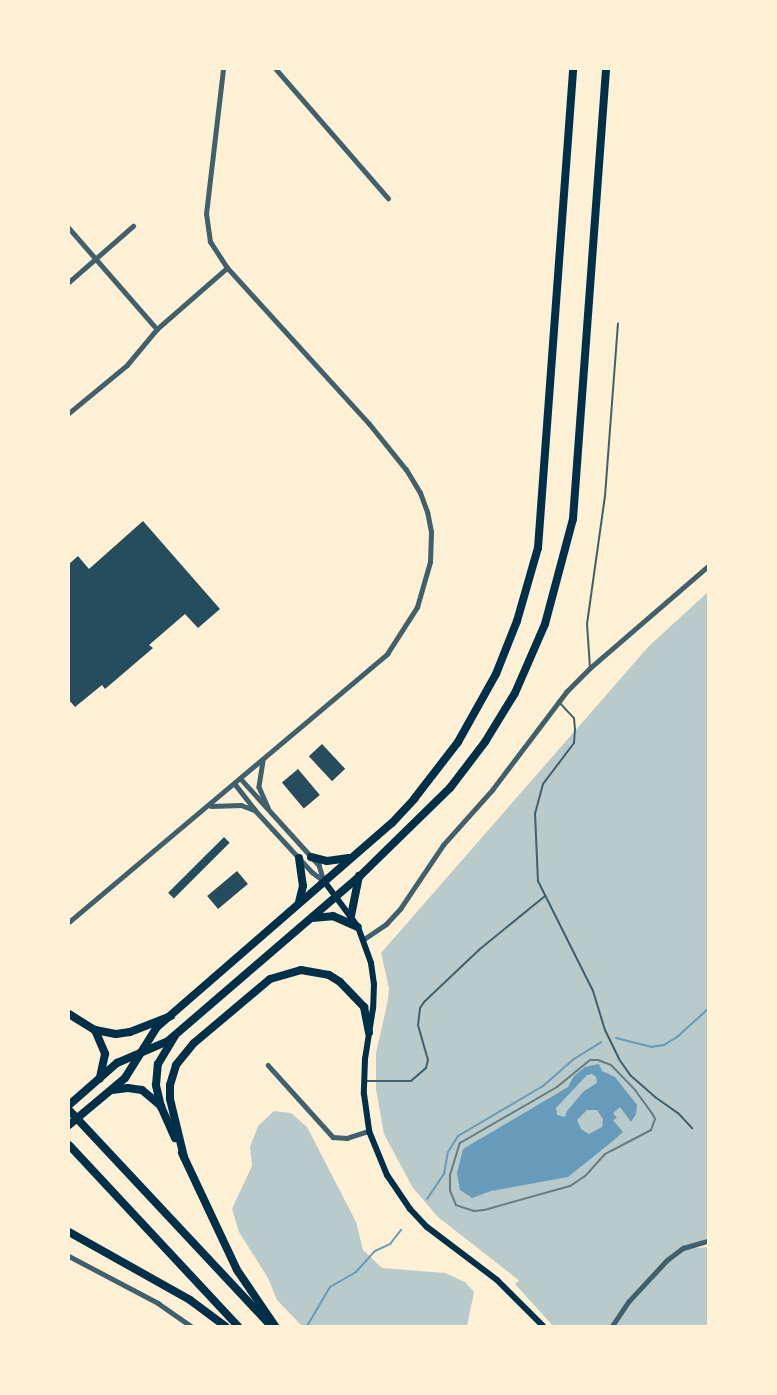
<!DOCTYPE html>
<style>
body{margin:0}
#map{position:relative;width:777px;height:1395px;overflow:hidden;background:#fdf0d5;font-family:Ubuntu,sans-serif}
div>[style]{position:absolute}
[style*='--x']{left:calc(var(--x)*1px);top:calc(var(--y)*1px);width:calc(var(--w)*1px);rotate:calc(var(--a)*1deg)}
.green>*{inset:0;background:#b9caca}
.water>*{inset:0;background:#669bbc}
.stream>*{height:2px;margin:-1px;padding:0 1px;transform-origin:1px;border-radius:1px;background:#669bbc}
.building>*{inset:0;background:#264d5e;transform-origin:0 0}
.service>*{height:2px;margin:-1px;padding:0 1px;transform-origin:1px;border-radius:1px;background:#3f606c}
.minor>*{height:4.5px;margin:-2.25px;padding:0 2.25px;transform-origin:2.25px;border-radius:2.25px;background:#3f606c}
.secondary>*{height:6px;margin:-3px;padding:0 3px;transform-origin:3px;border-radius:3px;background:#003049}
.trunk>*{height:8px;margin:-4px;padding:0 4px;transform-origin:4px;border-radius:4px;background:#003049}
.motorway>*{height:8px;margin:-4px;padding:0 4px;transform-origin:4px;border-radius:4px;background:#003049}
.rail>*{height:2px;margin:-1px;padding:0 1px;transform-origin:1px;border-radius:1px;background:#657d81}
span{translate:-50% -50%;white-space:nowrap;text-align:center;line-height:1.15;-webkit-text-stroke:4.5px #fdf0d5;paint-order:stroke}
.frame{position:absolute;inset:0;border:70px solid #fdf0d5;pointer-events:none}
</style>
<div id="map">
<div class="green">
<i style="clip-path:polygon(708px 592px,708px 1237px,696px 1248px,708px 1247px,708px 1326px,553px 1326px,515px 1284px,519px 1281px,516px 1278px,438px 1217px,413px 1188px,384px 1134px,376px 1089px,376px 1053px,388px 1000px,389px 988px,381px 953px,649px 646px)"></i>
<i style="clip-path:polygon(274px 1111px,291px 1113px,307px 1127px,356px 1222px,363px 1250px,382px 1268px,445px 1273px,465px 1282px,474px 1292px,467px 1326px,302px 1326px,277px 1300px,268px 1278px,239px 1232px,232px 1209px,252px 1166px,250px 1147px,258px 1126px)"></i>
</div>
<div class="water">
<i style="clip-path:polygon(evenodd,599px 1064px,602px 1071px,615px 1077px,637px 1105px,636px 1114px,631px 1122px,620px 1107px,613px 1113px,617px 1118px,613px 1120px,623px 1132px,614px 1140px,568px 1177px,491px 1191px,472px 1198px,460px 1190px,457px 1173px,463px 1149px,568px 1087px,574px 1076px,585px 1067px,599px 1064px,592px 1074px,596px 1077px,597px 1083px,584px 1091px,567px 1111px,565px 1117px,557px 1115px,556px 1108px,587px 1075px,592px 1074px,599px 1064px,587px 1110px,597px 1110px,603px 1119px,602px 1127px,589px 1134px,581px 1129px,577px 1120px,587px 1110px)"></i>
</div>
<div class="stream">
<i style="--x:616;--y:1038;--w:36;--a:14"></i>
<i style="--x:651;--y:1047;--w:13;--a:-9"></i>
<i style="--x:664;--y:1045;--w:15;--a:-32"></i>
<i style="--x:677;--y:1037;--w:42;--a:-42.1"></i>
<i style="--x:427;--y:1199;--w:30;--a:-56"></i>
<i style="--x:444;--y:1174;--w:22;--a:-80"></i>
<i style="--x:448;--y:1152;--w:19;--a:-58"></i>
<i style="--x:458;--y:1136;--w:99;--a:-30.5"></i>
<i style="--x:543;--y:1086;--w:41;--a:-41.1"></i>
<i style="--x:574;--y:1059;--w:32;--a:-32"></i>
<i style="--x:307;--y:1326;--w:45;--a:-59.5"></i>
<i style="--x:330;--y:1287;--w:30;--a:-30"></i>
<i style="--x:356;--y:1272;--w:28;--a:-48"></i>
<i style="--x:375;--y:1251;--w:17;--a:-25"></i>
<i style="--x:390;--y:1244;--w:18;--a:-52"></i>
</div>
<div class="building">
<i style="clip-path:polygon(143px 521px,220px 609px,198px 628px,185px 614px,149px 645px,153px 648px,105px 689px,102px 685px,75px 707px,69px 700px,69px 564px,78px 556px,89px 569px)"></i>
<i style="left:322px;top:744px;width:34px;height:18px;rotate:47deg"></i>
<i style="left:298px;top:769px;width:34px;height:21px;rotate:50deg"></i>
<i style="left:224px;top:837px;width:8px;height:79px;rotate:45deg"></i>
<i style="left:237px;top:871px;width:17px;height:39px;rotate:50deg"></i>
</div>
<div class="service">
<i style="--x:590;--y:668;--w:44;--a:-93.9"></i>
<i style="--x:587;--y:624;--w:129;--a:-82"></i>
<i style="--x:605;--y:496;--w:173;--a:-85.7"></i>
<i style="--x:558;--y:701;--w:23;--a:47"></i>
<i style="--x:574;--y:718;--w:11;--a:85"></i>
<i style="--x:575;--y:729;--w:14;--a:94"></i>
<i style="--x:574;--y:743;--w:51;--a:127.1"></i>
<i style="--x:543;--y:784;--w:30;--a:105"></i>
<i style="--x:535;--y:813;--w:68;--a:87.5"></i>
<i style="--x:538;--y:881;--w:123;--a:63.4"></i>
<i style="--x:593;--y:991;--w:41;--a:72.9"></i>
<i style="--x:605;--y:1030;--w:32;--a:64"></i>
<i style="--x:619;--y:1059;--w:19;--a:55"></i>
<i style="--x:630;--y:1075;--w:33;--a:41"></i>
<i style="--x:655;--y:1097;--w:28;--a:35"></i>
<i style="--x:678;--y:1113;--w:21;--a:47"></i>
<i style="--x:367;--y:1081;--w:44;--a:0"></i>
<i style="--x:411;--y:1081;--w:20;--a:-41"></i>
<i style="--x:426;--y:1068;--w:8;--a:-76"></i>
<i style="--x:428;--y:1060;--w:36;--a:-106"></i>
<i style="--x:418;--y:1025;--w:17;--a:-83"></i>
<i style="--x:420;--y:1008;--w:7;--a:-56"></i>
<i style="--x:424;--y:1002;--w:77;--a:-43.4"></i>
<i style="--x:480;--y:949;--w:84;--a:-39.2"></i>
</div>
<div class="minor">
<i style="--x:276;--y:69;--w:171;--a:49"></i>
<i style="--x:69;--y:228;--w:134;--a:48.9"></i>
<i style="--x:69;--y:282;--w:85;--a:-41.2"></i>
<i style="--x:69;--y:413;--w:75;--a:-39.6"></i>
<i style="--x:127;--y:365;--w:47;--a:-50.2"></i>
<i style="--x:157;--y:329;--w:93;--a:-41.1"></i>
<i style="--x:263;--y:761;--w:26;--a:99"></i>
<i style="--x:259;--y:787;--w:22;--a:66"></i>
<i style="--x:241;--y:779;--w:116;--a:47.8"></i>
<i style="--x:319;--y:865;--w:17;--a:73"></i>
<i style="--x:235;--y:784;--w:33;--a:52"></i>
<i style="--x:255;--y:810;--w:84;--a:47.4"></i>
<i style="--x:312;--y:872;--w:15;--a:37"></i>
<i style="--x:211;--y:806;--w:30;--a:-2"></i>
<i style="--x:241;--y:805;--w:15;--a:20"></i>
<i style="--x:69;--y:922;--w:416;--a:-40.1"></i>
<i style="--x:387;--y:654;--w:56;--a:-57.4"></i>
<i style="--x:417;--y:607;--w:47;--a:-73.9"></i>
<i style="--x:430;--y:562;--w:30;--a:-88"></i>
<i style="--x:431;--y:532;--w:20;--a:-101"></i>
<i style="--x:427;--y:512;--w:20;--a:-110"></i>
<i style="--x:420;--y:493;--w:27;--a:-121"></i>
<i style="--x:406;--y:470;--w:59;--a:-128.8"></i>
<i style="--x:369;--y:424;--w:211;--a:-132.3"></i>
<i style="--x:227;--y:268;--w:31;--a:-123"></i>
<i style="--x:210;--y:242;--w:28;--a:-98"></i>
<i style="--x:206;--y:214;--w:146;--a:-83.3"></i>
<i style="--x:364;--y:939;--w:27;--a:-34"></i>
<i style="--x:386;--y:924;--w:21;--a:-47"></i>
<i style="--x:400;--y:909;--w:77;--a:-56.1"></i>
<i style="--x:443;--y:845;--w:74;--a:-48.3"></i>
<i style="--x:492;--y:790;--w:123;--a:-52.9"></i>
<i style="--x:566;--y:692;--w:34;--a:-45"></i>
<i style="--x:590;--y:668;--w:156;--a:-40.8"></i>
<i style="--x:268;--y:1065;--w:97;--a:47.9"></i>
<i style="--x:333;--y:1137;--w:14;--a:4"></i>
<i style="--x:347;--y:1138;--w:23;--a:-18"></i>
<i style="--x:69;--y:1256;--w:101;--a:27.8"></i>
<i style="--x:158;--y:1303;--w:40;--a:34.9"></i>
<i style="--x:612;--y:1326;--w:29;--a:-56"></i>
<i style="--x:628;--y:1302;--w:57;--a:-47.1"></i>
<i style="--x:667;--y:1260;--w:20;--a:-37"></i>
<i style="--x:683;--y:1248;--w:26;--a:-16"></i>
</div>
<div class="secondary">
<i style="--x:324;--y:881;--w:57;--a:53.5"></i>
<i style="--x:358;--y:927;--w:38;--a:70"></i>
<i style="--x:371;--y:963;--w:21;--a:82"></i>
<i style="--x:374;--y:984;--w:24;--a:92"></i>
<i style="--x:373;--y:1008;--w:52;--a:98.9"></i>
<i style="--x:365;--y:1059;--w:35;--a:92"></i>
<i style="--x:364;--y:1094;--w:37;--a:82"></i>
<i style="--x:369;--y:1131;--w:48;--a:67.8"></i>
<i style="--x:387;--y:1175;--w:41;--a:55.9"></i>
<i style="--x:410;--y:1209;--w:25;--a:47"></i>
<i style="--x:427;--y:1227;--w:88;--a:37.1"></i>
<i style="--x:497;--y:1280;--w:65;--a:45"></i>
</div>
<div class="trunk">
<i style="--x:311;--y:857;--w:16;--a:14"></i>
<i style="--x:327;--y:861;--w:22;--a:-8"></i>
<i style="--x:299;--y:858;--w:28;--a:82"></i>
<i style="--x:303;--y:886;--w:16;--a:104"></i>
<i style="--x:351;--y:916;--w:41;--a:-78.7"></i>
<i style="--x:312;--y:918;--w:21;--a:-5"></i>
<i style="--x:333;--y:916;--w:27;--a:24"></i>
<i style="--x:69;--y:1105;--w:64;--a:-41.2"></i>
<i style="--x:117;--y:1063;--w:56;--a:-23.3"></i>
<i style="--x:168;--y:1041;--w:253;--a:-40.7"></i>
<i style="--x:360;--y:876;--w:126;--a:-44.4"></i>
<i style="--x:450;--y:788;--w:58;--a:-52.7"></i>
<i style="--x:485;--y:742;--w:57;--a:-58.5"></i>
<i style="--x:515;--y:693;--w:75;--a:-66.5"></i>
<i style="--x:545;--y:624;--w:109;--a:-75.1"></i>
<i style="--x:573;--y:519;--w:451;--a:-85.8"></i>
<i style="--x:69;--y:1125;--w:73;--a:-40"></i>
<i style="--x:125;--y:1078;--w:60;--a:-57.9"></i>
<i style="--x:157;--y:1027;--w:311;--a:-41"></i>
<i style="--x:392;--y:823;--w:33;--a:-47"></i>
<i style="--x:414;--y:799;--w:72;--a:-52.3"></i>
<i style="--x:458;--y:742;--w:78;--a:-60.8"></i>
<i style="--x:496;--y:674;--w:57;--a:-68.4"></i>
<i style="--x:517;--y:621;--w:76;--a:-74"></i>
<i style="--x:538;--y:548;--w:480;--a:-85.8"></i>
</div>
<div class="motorway">
<i style="--x:69;--y:1014;--w:31;--a:32"></i>
<i style="--x:95;--y:1030;--w:21;--a:11"></i>
<i style="--x:116;--y:1034;--w:14;--a:-8"></i>
<i style="--x:130;--y:1032;--w:44;--a:-21.3"></i>
<i style="--x:95;--y:1030;--w:26;--a:67"></i>
<i style="--x:105;--y:1054;--w:25;--a:102"></i>
<i style="--x:112;--y:1090;--w:16;--a:-7"></i>
<i style="--x:128;--y:1088;--w:14;--a:8"></i>
<i style="--x:142;--y:1090;--w:25;--a:40"></i>
<i style="--x:69;--y:1110;--w:291;--a:46.9"></i>
<i style="--x:175;--y:1138;--w:34;--a:-114"></i>
<i style="--x:161;--y:1107;--w:23;--a:-103"></i>
<i style="--x:156;--y:1085;--w:21;--a:-85"></i>
<i style="--x:158;--y:1064;--w:33;--a:-59"></i>
<i style="--x:69;--y:1145;--w:248;--a:47"></i>
<i style="--x:182;--y:1153;--w:129;--a:64.8"></i>
<i style="--x:237;--y:1270;--w:68;--a:55.8"></i>
<i style="--x:184;--y:1157;--w:60;--a:-103.6"></i>
<i style="--x:170;--y:1099;--w:14;--a:-90"></i>
<i style="--x:170;--y:1085;--w:21;--a:-73"></i>
<i style="--x:176;--y:1065;--w:28;--a:-51"></i>
<i style="--x:194;--y:1043;--w:99;--a:-40.1"></i>
<i style="--x:270;--y:979;--w:32;--a:-16"></i>
<i style="--x:301;--y:970;--w:28;--a:10"></i>
<i style="--x:329;--y:975;--w:13;--a:32"></i>
<i style="--x:340;--y:982;--w:35;--a:46"></i>
<i style="--x:364;--y:1007;--w:26;--a:79"></i>
<i style="--x:69;--y:1232;--w:139;--a:29.3"></i>
<i style="--x:190;--y:1300;--w:44;--a:36.6"></i>
</div>
<div class="rail">
<i style="--x:590;--y:1060;--w:8;--a:0"></i>
<i style="--x:598;--y:1060;--w:14;--a:21"></i>
<i style="--x:611;--y:1065;--w:35;--a:46"></i>
<i style="--x:635;--y:1090;--w:29;--a:54"></i>
<i style="--x:652;--y:1113;--w:7;--a:63"></i>
<i style="--x:655;--y:1119;--w:12;--a:110"></i>
<i style="--x:651;--y:1130;--w:52;--a:152.4"></i>
<i style="--x:605;--y:1154;--w:30;--a:132"></i>
<i style="--x:585;--y:1176;--w:18;--a:146"></i>
<i style="--x:570;--y:1186;--w:89;--a:164.4"></i>
<i style="--x:484;--y:1210;--w:10;--a:174"></i>
<i style="--x:474;--y:1211;--w:19;--a:-162"></i>
<i style="--x:456;--y:1205;--w:15;--a:-113"></i>
<i style="--x:450;--y:1191;--w:16;--a:-90"></i>
<i style="--x:450;--y:1175;--w:34;--a:-73"></i>
<i style="--x:460;--y:1143;--w:112;--a:-30"></i>
<i style="--x:557;--y:1087;--w:43;--a:-39.3"></i>
</div>
<div class="frame"></div>
</div>
